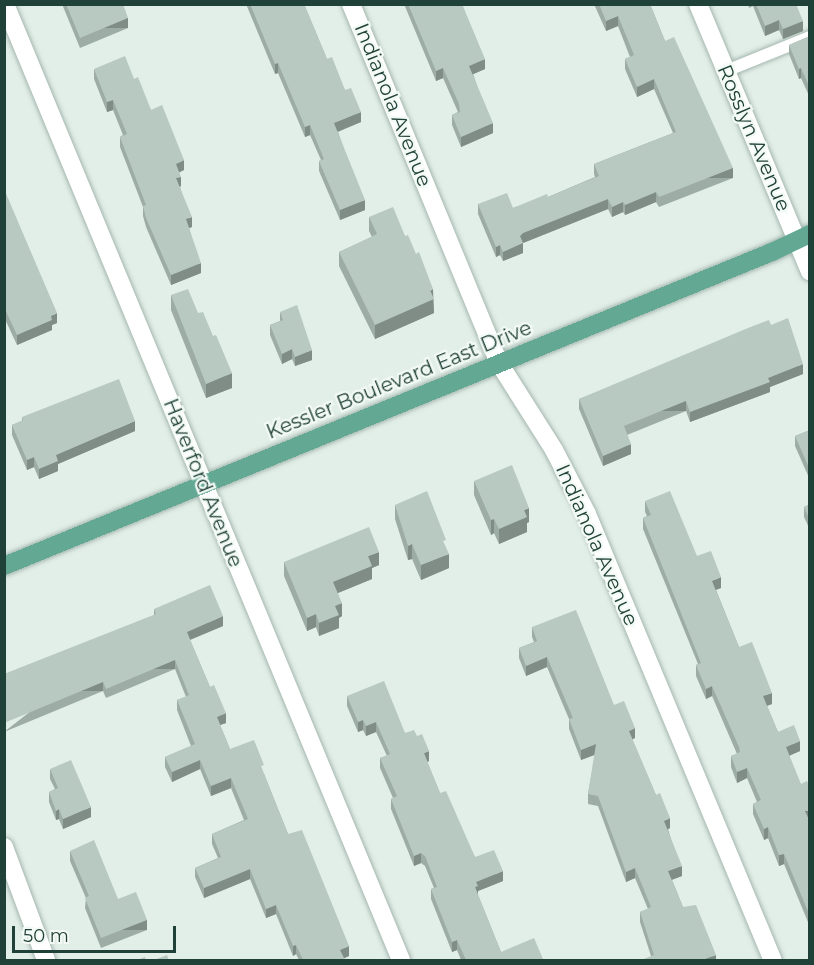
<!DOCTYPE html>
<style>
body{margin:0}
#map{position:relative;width:814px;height:965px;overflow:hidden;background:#e2eee8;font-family:Montserrat,sans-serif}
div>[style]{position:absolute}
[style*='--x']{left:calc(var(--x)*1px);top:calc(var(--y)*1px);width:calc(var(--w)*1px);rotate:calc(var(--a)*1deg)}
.roads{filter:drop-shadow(0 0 2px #a4b7af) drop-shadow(0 0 2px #a4b7af)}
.lane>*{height:12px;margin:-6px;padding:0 6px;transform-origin:6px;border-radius:6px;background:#fff}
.street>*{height:18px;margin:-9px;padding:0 9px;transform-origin:9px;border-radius:9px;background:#fff}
.primary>*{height:18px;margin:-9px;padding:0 9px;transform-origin:9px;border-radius:9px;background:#62a893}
.wall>*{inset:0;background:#9dada6}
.shaded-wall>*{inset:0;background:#808d87;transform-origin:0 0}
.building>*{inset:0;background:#b7c9c1}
span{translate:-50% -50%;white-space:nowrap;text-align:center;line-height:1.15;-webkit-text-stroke:4.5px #f3faf6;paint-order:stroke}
.street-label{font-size:20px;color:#204137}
.frame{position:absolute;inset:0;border:6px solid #204137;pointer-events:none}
.scale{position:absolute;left:12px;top:926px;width:164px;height:27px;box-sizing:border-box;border:3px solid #204137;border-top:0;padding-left:8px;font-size:18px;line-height:21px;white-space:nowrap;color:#204137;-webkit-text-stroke:4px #f3faf6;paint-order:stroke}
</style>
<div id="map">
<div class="roads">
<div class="lane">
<i style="--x:726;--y:71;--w:91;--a:-22"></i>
</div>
<div class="street">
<i style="--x:5;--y:4;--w:1035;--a:67.5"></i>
<i style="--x:351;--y:4;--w:388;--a:67.6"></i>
<i style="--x:499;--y:363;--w:103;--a:57.7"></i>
<i style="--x:554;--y:450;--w:72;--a:62.7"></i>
<i style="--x:587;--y:514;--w:483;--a:67.4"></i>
<i style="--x:698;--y:4;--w:290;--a:67.3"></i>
<i style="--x:4;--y:847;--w:121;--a:69.6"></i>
</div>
<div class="primary">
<i style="--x:4;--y:566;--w:830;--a:-22.24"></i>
<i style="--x:772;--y:252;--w:42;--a:-25.3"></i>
</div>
</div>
<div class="wall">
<i style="clip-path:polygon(62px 4px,123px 4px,128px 28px,80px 48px)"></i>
<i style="clip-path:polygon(246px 4px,304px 4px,327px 59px,345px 90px,361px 122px,338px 132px,365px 210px,340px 220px,319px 171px,319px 161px,321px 160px,310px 135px,305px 137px,278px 73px,275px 74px)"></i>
<i style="clip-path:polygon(404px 4px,462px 4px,485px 69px,473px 74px,493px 133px,461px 147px,452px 125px,452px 115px,458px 112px,443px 78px,436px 81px)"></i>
<i style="clip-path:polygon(594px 4px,650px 4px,665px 41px,733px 178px,659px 207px,656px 202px,625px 215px,623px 212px,612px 217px,608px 209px,523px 243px,523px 253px,503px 261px,500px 255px,496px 257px,478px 214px,478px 204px,513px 208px,548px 197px,595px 177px,594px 174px,594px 164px,673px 133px,654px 89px,637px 97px,625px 69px,625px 59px,630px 57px,618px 26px,606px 31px)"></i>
<i style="clip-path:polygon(748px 4px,796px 4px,803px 31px,783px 39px,779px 30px,765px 36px,753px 6px,749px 8px)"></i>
<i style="clip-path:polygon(810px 36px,810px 98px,801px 78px,799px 79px,789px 54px,789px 45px)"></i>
<i style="clip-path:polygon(94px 69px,134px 79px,184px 170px,179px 172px,181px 186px,180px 187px,192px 227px,189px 228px,201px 273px,171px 285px,146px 227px,143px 216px,143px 207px,120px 147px,120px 137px,123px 135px,113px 110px,107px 112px,94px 79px)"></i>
<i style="clip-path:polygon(4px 189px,57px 323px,52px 325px,52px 330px,17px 345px,4px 317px)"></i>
<i style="clip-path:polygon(369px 217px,405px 236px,433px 298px,434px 313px,375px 339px,339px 266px,339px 252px,372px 237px,369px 231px)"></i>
<i style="clip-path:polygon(171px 295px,198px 313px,232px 388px,206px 398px,171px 310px)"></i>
<i style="clip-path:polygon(280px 312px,312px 360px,295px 366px,292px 359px,282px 364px,270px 335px,270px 325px,280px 321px)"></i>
<i style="clip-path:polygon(771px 325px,803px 374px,770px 387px,770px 392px,690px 422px,686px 411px,627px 435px,631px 454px,603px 466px,579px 409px,579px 399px)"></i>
<i style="clip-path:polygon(22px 417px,135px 431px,58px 464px,58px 471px,39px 479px,34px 467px,27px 470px,12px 435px,12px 425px,22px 421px)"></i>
<i style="clip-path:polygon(810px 430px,810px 480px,795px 446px,795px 436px)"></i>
<i style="clip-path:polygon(474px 481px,529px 522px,527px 523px,527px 532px,499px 544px,494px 533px,491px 535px,474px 495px)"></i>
<i style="clip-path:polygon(645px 501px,697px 556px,721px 588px,716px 590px,739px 647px,772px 704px,767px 706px,778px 732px,800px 751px,789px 756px,810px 822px,810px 927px,784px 864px,779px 866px,768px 838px,764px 840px,753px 814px,753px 804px,757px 802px,747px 778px,737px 783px,731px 767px,731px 756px,737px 754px,712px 696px,706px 699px,696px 676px,696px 665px,698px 664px,643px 529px,643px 518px,647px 516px,645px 512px)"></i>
<i style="clip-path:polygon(810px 504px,810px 530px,804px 517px,804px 507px)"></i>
<i style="clip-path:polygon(395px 505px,446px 548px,449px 568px,421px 580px,412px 559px,408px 560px,395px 519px)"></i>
<i style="clip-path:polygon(284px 562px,379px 565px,372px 568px,372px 579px,338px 593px,342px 616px,339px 618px,339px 628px,319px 636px,316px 627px,307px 631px,284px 576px)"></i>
<i style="clip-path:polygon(154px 609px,223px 626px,190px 640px,210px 687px,226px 723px,220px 725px,230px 749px,264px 774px,288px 834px,349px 956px,344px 958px,345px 960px,299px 960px,296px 954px,293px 956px,276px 914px,266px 918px,250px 879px,204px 898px,195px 877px,195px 868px,218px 858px,212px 844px,212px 834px,244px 820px,231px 788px,211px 796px,200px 769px,172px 782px,165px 767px,165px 757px,191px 746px,177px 710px,177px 700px,186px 697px,175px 669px,106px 698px,103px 691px,4px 732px,154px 615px)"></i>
<i style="clip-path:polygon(532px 627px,614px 705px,635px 738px,632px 739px,670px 828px,668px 829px,682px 876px,672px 880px,683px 907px,716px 960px,651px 956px,640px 922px,640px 912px,648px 909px,635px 878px,626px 882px,598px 806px,588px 804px,588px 794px,595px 755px,581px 760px,569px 729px,569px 719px,547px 667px,526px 676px,519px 658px,519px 648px,534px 642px,532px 637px)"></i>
<i style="clip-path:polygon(347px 696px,405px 733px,429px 761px,427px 762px,440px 793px,475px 857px,503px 881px,478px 891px,478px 895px,501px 952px,543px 960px,461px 960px,457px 950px,452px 952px,431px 899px,431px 889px,434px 888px,425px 866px,421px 863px,414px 866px,391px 809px,391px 799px,393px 798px,380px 768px,380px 758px,387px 756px,376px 732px,366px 736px,363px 730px,358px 732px,347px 706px)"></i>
<i style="clip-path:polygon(50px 769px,91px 817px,63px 829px,59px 819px,56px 820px,49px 802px,49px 792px,55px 789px,50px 779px)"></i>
<i style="clip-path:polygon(70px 851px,118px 899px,147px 930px,101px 948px,85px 908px,86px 898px,70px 861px)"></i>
</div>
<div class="shaded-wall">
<i style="clip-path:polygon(618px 16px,618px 26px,606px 31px,606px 21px)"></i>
<i style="left:128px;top:18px;width:10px;height:52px;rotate:90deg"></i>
<i style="clip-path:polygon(779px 20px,779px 30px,765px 36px,765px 26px)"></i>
<i style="clip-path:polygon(803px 21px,803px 31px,783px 39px,783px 29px)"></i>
<i style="clip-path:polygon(485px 59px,485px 69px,469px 76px,469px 66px)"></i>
<i style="clip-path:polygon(278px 63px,278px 73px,275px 74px,275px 64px)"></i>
<i style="clip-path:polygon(443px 68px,443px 78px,436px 81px,436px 71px)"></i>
<i style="clip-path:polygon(801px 68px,801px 78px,799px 79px,799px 69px)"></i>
<i style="clip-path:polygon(654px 79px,654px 89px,637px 97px,637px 87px)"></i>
<i style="clip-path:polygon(113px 100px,113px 110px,107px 112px,107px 102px)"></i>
<i style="clip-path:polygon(361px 112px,361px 122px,334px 133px,334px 123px)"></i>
<i style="clip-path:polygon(493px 123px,493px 133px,461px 147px,461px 137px)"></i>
<i style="clip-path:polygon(310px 125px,310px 135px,305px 137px,305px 127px)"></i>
<i style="clip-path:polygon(184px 160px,184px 170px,176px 174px,176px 164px)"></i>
<i style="left:733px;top:168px;width:10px;height:79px;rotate:90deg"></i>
<i style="clip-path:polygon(181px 177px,181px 186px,176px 188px,176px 178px)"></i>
<i style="clip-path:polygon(656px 192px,656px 202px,625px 215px,625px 205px)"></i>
<i style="clip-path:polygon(608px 199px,608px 209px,523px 243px,523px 253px,503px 261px,503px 252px,523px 233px)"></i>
<i style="clip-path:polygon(365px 200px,365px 210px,340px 220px,340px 210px)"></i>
<i style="clip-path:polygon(623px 202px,623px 212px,612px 217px,612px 207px)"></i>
<i style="clip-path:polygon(192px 217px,192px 227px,186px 229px,186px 219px)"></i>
<i style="clip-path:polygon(500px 245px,500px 255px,496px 257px,496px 247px)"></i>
<i style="clip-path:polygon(201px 263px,201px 273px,171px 285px,171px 275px)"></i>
<i style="clip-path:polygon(433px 289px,434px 313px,375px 339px,375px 325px)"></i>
<i style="clip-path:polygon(57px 313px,57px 323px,52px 325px,52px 330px,17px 345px,17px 335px)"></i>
<i style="clip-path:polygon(292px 349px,292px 359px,282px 364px,282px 354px)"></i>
<i style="clip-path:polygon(312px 350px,312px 360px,295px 366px,295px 357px)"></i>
<i style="clip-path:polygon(803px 364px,803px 374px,770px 387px,770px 392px,690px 422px,690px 412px,768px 378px)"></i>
<i style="clip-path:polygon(232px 373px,232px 388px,206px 398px,206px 384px)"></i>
<i style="left:686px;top:401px;width:10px;height:67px;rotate:90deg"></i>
<i style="clip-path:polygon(135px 421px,135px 431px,58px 464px,58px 471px,39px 479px,39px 469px,56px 455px)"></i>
<i style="clip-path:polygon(631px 444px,631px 454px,603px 466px,603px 456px)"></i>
<i style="clip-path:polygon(34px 457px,34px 467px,27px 470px,27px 460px)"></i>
<i style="clip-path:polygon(529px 508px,529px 522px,527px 523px,527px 532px,499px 544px,499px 529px,524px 510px)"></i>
<i style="clip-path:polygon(494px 519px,494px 533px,491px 535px,491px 520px)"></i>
<i style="clip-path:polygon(412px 544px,412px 559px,408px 560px,408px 546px)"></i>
<i style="clip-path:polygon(379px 552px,379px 565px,372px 568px,372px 579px,333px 595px,333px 582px,368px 556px)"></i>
<i style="clip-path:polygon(449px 554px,449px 568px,421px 580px,421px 565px)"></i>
<i style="clip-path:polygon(721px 577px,721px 588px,712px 591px,712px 581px)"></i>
<i style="clip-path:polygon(342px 603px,342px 616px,339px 618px,339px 628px,319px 636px,319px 623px,335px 606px)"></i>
<i style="clip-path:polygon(316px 614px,316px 627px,307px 631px,307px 618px)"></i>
<i style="clip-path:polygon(223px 616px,223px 626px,187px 641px,187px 632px)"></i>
<i style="clip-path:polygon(547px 657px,547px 667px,526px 676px,526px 666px)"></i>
<i style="left:175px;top:660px;width:9px;height:75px;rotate:90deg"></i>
<i style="left:103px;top:682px;width:9px;height:107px;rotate:90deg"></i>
<i style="clip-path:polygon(712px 686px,712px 696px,706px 699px,706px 689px)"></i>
<i style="clip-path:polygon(772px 693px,772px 704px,763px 707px,763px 696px)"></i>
<i style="clip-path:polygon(226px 713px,226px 723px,217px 726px,217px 717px)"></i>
<i style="clip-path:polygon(363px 720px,363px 730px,358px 732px,358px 722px)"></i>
<i style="clip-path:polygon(376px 722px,376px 732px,366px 736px,366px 726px)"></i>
<i style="clip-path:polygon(635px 728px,635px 738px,629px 741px,629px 731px)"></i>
<i style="clip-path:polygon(800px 741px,800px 751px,786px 757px,786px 747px)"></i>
<i style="clip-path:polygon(596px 744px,596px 754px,581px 760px,581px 750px)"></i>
<i style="clip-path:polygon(429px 751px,429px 761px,424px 763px,424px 753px)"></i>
<i style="clip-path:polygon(200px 760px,200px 769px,172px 782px,172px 772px)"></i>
<i style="clip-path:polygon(747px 768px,747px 778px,737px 783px,737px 772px)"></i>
<i style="clip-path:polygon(231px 778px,231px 788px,211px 796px,211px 786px)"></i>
<i style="clip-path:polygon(91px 807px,91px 817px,63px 829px,63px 819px)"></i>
<i style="clip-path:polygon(59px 809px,59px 819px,56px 820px,56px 811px)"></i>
<i style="clip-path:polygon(810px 810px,810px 820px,805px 822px,805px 811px)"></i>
<i style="clip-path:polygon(670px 818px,670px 828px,664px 831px,664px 821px)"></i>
<i style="clip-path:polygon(768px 827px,768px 838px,764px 840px,764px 829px)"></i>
<i style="clip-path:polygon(421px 853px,421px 863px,414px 866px,414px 856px)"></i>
<i style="clip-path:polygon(784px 854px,784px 864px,779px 866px,779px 855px)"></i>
<i style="clip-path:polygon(682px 866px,682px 876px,668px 881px,668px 871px)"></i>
<i style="clip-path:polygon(635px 868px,635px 878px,626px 882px,626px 872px)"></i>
<i style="clip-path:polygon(250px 869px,250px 879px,204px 898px,204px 888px)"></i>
<i style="clip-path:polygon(503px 871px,503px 881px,478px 891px,478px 896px,475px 887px,476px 882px)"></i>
<i style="clip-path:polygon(276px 905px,276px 914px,266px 918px,266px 909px)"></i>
<i style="left:147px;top:920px;width:10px;height:49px;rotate:90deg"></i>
<i style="clip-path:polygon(457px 940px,457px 950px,452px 952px,452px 942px)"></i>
<i style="clip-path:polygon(296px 945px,296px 954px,293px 956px,293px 946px)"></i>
<i style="clip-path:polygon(349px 946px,349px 956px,340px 960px,340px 950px)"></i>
<i style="clip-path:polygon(716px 955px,716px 960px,702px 960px)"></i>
</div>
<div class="building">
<i style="clip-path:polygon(66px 4px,123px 4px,128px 18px,80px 38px)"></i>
<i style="clip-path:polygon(250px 4px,304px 4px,327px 59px,332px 57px,345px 90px,351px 88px,361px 112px,334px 123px,365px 200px,340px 210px,319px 161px,324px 159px,310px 125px,305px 127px,278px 63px,275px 64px)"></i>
<i style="clip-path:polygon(408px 4px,462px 4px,485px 59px,469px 66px,493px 123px,461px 137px,452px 115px,460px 112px,459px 104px,443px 68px,436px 71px)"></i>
<i style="clip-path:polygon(599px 4px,650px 4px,665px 41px,674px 37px,733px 168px,659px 197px,656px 192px,625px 205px,623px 202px,612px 207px,608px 199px,523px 233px,520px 236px,523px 243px,503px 252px,500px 245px,496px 247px,478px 204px,507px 193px,513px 208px,547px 194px,548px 197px,599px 176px,594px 164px,676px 132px,654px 79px,637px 87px,625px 59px,634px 55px,618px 16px,606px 21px)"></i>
<i style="clip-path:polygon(756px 4px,796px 4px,803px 21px,783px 29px,779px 20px,765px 26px)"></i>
<i style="clip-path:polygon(810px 36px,810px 88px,801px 68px,799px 69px,789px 45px)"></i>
<i style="clip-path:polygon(125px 56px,134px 79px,138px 77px,151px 110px,162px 105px,184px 160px,176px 164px,181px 177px,176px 178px,192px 217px,186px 219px,201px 263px,171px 275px,146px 218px,143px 206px,146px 205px,120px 137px,127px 134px,113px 100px,107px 102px,94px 69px)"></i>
<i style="clip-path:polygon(4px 189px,57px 313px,51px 316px,52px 320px,17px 335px,4px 307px)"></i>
<i style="clip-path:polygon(393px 207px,405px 236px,408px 235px,416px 254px,419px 252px,433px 289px,430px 290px,434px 299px,375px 325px,339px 252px,377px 234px,369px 217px)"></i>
<i style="clip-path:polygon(188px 289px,198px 313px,203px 312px,213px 336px,216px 335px,232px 373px,206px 384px,171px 295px)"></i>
<i style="clip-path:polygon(297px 305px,312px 350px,295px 357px,292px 349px,282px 354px,270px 325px,283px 320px,280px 312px)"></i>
<i style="clip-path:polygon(788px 318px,803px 364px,768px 378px,770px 382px,690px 412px,686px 401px,624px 426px,631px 444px,603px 456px,579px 399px,748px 328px,769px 320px,771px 325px)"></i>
<i style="clip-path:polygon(119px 379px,135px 421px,56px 455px,58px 461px,39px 469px,34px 457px,27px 460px,12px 425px,23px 420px,22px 417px)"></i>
<i style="clip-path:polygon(810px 430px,810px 470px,795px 436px)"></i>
<i style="clip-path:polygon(512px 465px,529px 508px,524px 510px,527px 517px,499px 529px,494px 519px,491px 520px,474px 481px)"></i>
<i style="clip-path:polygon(427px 491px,446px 540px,443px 541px,449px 554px,421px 565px,412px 544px,408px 546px,395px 505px)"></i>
<i style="clip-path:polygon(670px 491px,697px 556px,711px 551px,721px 577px,712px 581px,739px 647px,752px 642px,772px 693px,763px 696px,778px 732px,794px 725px,800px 741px,786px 747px,801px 784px,807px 781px,810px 788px,810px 810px,805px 811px,810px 822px,810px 916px,784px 854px,779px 855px,768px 827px,764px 829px,753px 804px,761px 800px,747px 768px,737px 772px,731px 756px,740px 752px,739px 747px,712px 686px,706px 689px,696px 665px,701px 663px,643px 518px,651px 515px,645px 501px)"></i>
<i style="clip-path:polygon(810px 504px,810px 521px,804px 507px)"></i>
<i style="clip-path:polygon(369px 527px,379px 552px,368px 556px,372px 566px,333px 582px,342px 603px,335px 606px,339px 615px,319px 623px,316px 614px,307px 618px,284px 562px)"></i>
<i style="clip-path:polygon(210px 585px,223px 616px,187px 632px,210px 687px,214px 685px,226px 713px,217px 717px,230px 749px,254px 740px,264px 765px,261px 766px,288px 834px,302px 830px,349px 946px,340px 950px,345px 960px,303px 960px,296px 945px,293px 946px,276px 905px,266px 909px,250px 869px,204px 888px,195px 868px,221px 857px,212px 834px,248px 819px,231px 778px,211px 786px,200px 760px,172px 772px,165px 757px,195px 744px,177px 700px,189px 695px,175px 660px,106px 689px,103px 682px,4px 723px,4px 674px,156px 614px,154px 609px)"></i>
<i style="clip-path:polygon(576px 610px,614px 705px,624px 701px,635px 728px,629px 731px,656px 795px,660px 793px,670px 818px,664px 821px,682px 866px,668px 871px,683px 907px,696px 905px,716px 955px,702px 960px,641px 960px,654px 955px,640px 912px,651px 907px,635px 868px,626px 872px,598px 796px,588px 794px,596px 744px,581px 750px,569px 719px,573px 718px,547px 657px,526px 666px,519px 648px,537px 641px,532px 627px)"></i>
<i style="clip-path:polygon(384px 681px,405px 733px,414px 730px,417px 736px,422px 734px,429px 751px,424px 753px,440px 793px,446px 791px,475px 857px,494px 850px,503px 871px,476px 882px,478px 886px,475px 887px,501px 952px,534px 938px,543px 959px,539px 960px,466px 960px,457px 940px,452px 942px,431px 889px,437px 887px,425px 856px,421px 853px,414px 856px,391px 799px,397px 796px,380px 758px,390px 754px,376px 722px,366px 726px,363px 720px,358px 722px,347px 696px)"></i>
<i style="clip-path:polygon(71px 760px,91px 807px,63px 819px,59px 809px,56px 811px,49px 792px,58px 788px,50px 769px)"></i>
<i style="clip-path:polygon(94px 840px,118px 899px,136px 892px,147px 920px,101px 938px,85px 898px,89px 896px,70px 851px)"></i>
<i style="clip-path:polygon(167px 955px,169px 960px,154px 960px)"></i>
<i style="clip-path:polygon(145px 957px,146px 960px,137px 960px)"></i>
</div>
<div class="street-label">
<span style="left:393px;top:105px;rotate:68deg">Indianola Avenue</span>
<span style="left:754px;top:138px;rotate:67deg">Rosslyn Avenue</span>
<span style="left:399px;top:380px;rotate:-22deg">Kessler Boulevard East Drive</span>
<span style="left:203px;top:483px;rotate:68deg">Haverford Avenue</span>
<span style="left:597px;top:545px;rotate:66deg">Indianola Avenue</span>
</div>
<div class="frame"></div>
<div class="scale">50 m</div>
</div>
